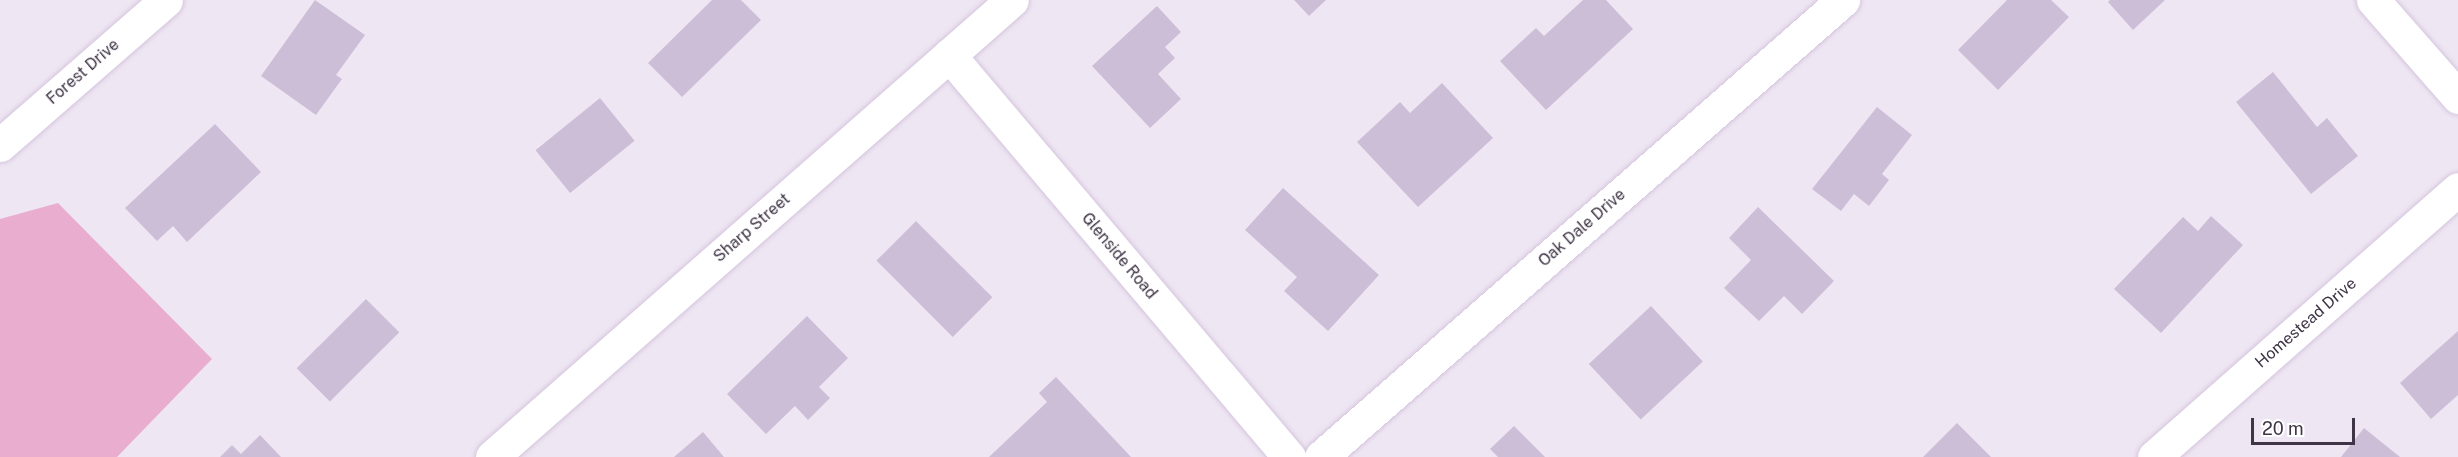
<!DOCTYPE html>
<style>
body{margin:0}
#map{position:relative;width:2458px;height:457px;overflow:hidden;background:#efe6f3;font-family:"Public Sans",sans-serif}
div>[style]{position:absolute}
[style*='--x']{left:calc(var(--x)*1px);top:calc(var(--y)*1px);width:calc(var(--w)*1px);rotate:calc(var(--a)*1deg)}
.green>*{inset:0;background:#e8adcf}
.building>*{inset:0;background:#cdbed8;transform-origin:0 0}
.roads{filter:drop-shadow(0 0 2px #d4c5dd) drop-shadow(0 0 2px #d4c5dd)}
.minor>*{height:33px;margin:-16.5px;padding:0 16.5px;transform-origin:16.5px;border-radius:16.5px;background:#fff}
.tertiary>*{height:33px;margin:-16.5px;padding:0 16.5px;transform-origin:16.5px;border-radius:16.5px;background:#fff}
span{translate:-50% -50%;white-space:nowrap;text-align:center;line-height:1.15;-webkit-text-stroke:5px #fff;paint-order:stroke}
.street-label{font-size:16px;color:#3f3546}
.scale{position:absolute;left:2251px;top:418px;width:104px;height:27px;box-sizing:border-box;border:3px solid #3f3546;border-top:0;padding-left:8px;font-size:18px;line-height:21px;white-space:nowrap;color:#3f3546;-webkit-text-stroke:4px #fff;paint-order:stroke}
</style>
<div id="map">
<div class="green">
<i style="clip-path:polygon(58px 203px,212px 359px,117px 457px,0 457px,0 219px)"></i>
</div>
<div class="building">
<i style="clip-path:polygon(315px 0,365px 35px,336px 75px,342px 79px,316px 115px,261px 76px)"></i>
<i style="clip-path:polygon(712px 0,741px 0,761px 20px,682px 97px,648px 63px)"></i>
<i style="clip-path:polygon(1294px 0,1326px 0,1309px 16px)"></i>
<i style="clip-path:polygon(1583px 0,1606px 0,1633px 29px,1546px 110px,1500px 61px,1536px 28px,1544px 36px)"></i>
<i style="clip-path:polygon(2007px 0,2051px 0,2069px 17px,1998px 90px,1958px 50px)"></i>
<i style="clip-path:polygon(2110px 0,2165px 0,2133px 30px,2108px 2px)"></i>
<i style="clip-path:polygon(1157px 6px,1181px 32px,1165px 47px,1175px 58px,1158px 74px,1181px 99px,1150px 128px,1092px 66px)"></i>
<i style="clip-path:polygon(2273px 72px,2317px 127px,2327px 118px,2358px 156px,2311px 194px,2236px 102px)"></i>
<i style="clip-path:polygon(1442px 83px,1493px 138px,1418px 207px,1357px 142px,1400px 102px,1410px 113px)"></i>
<i style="left:600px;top:98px;width:55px;height:83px;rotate:51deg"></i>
<i style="clip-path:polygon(1877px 107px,1912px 135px,1882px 174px,1889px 180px,1869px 206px,1854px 194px,1841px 211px,1812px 189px)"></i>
<i style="clip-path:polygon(215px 124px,261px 172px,187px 242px,173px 226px,157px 241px,125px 208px)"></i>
<i style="clip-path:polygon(1283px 188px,1379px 275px,1328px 331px,1284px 291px,1297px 277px,1245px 230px)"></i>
<i style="clip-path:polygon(1758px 207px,1834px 281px,1802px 314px,1784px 296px,1759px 321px,1724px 288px,1751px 260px,1729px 238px)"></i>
<i style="clip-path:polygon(2211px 216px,2243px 245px,2161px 333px,2114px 289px,2183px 217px,2198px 231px)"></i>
<i style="left:916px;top:221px;width:108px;height:56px;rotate:45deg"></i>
<i style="left:366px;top:299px;width:47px;height:98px;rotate:45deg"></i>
<i style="left:1651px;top:306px;width:76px;height:85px;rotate:47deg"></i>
<i style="clip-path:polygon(807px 316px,848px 358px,819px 387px,830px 398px,808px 420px,795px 406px,766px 434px,727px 394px)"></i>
<i style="clip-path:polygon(2458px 331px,2458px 395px,2431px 419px,2400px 383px)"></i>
<i style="clip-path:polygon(1056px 377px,1131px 457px,989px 457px,1047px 402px,1039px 393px)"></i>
<i style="clip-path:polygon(1957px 423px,1991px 457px,1923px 457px)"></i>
<i style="clip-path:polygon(1514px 426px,1545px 457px,1498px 457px,1490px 449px)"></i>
<i style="clip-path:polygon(2364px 428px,2400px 457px,2341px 457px)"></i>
<i style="clip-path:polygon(703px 432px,724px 457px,674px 457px)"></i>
<i style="clip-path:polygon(260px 435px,281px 457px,220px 457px,232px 445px,241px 454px)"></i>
</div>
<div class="roads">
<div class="minor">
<i style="--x:2373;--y:0;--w:129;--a:48.8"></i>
<i style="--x:949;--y:55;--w:527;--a:49.78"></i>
<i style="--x:0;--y:145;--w:220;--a:-41.1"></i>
<i style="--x:1321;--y:457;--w:694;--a:-41.2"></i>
<i style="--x:2154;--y:457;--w:405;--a:-41.4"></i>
</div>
<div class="tertiary">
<i style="--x:492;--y:457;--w:692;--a:-41.31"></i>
</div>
</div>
<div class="street-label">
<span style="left:83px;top:72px;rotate:-41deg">Forest Drive</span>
<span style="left:752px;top:228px;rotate:-41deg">Sharp Street</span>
<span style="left:1582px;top:228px;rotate:-41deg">Oak Dale Drive</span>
<span style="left:1119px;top:256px;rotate:50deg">Glenside Road</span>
<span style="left:2306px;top:323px;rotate:-41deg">Homestead Drive</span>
</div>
<div class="scale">20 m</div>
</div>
